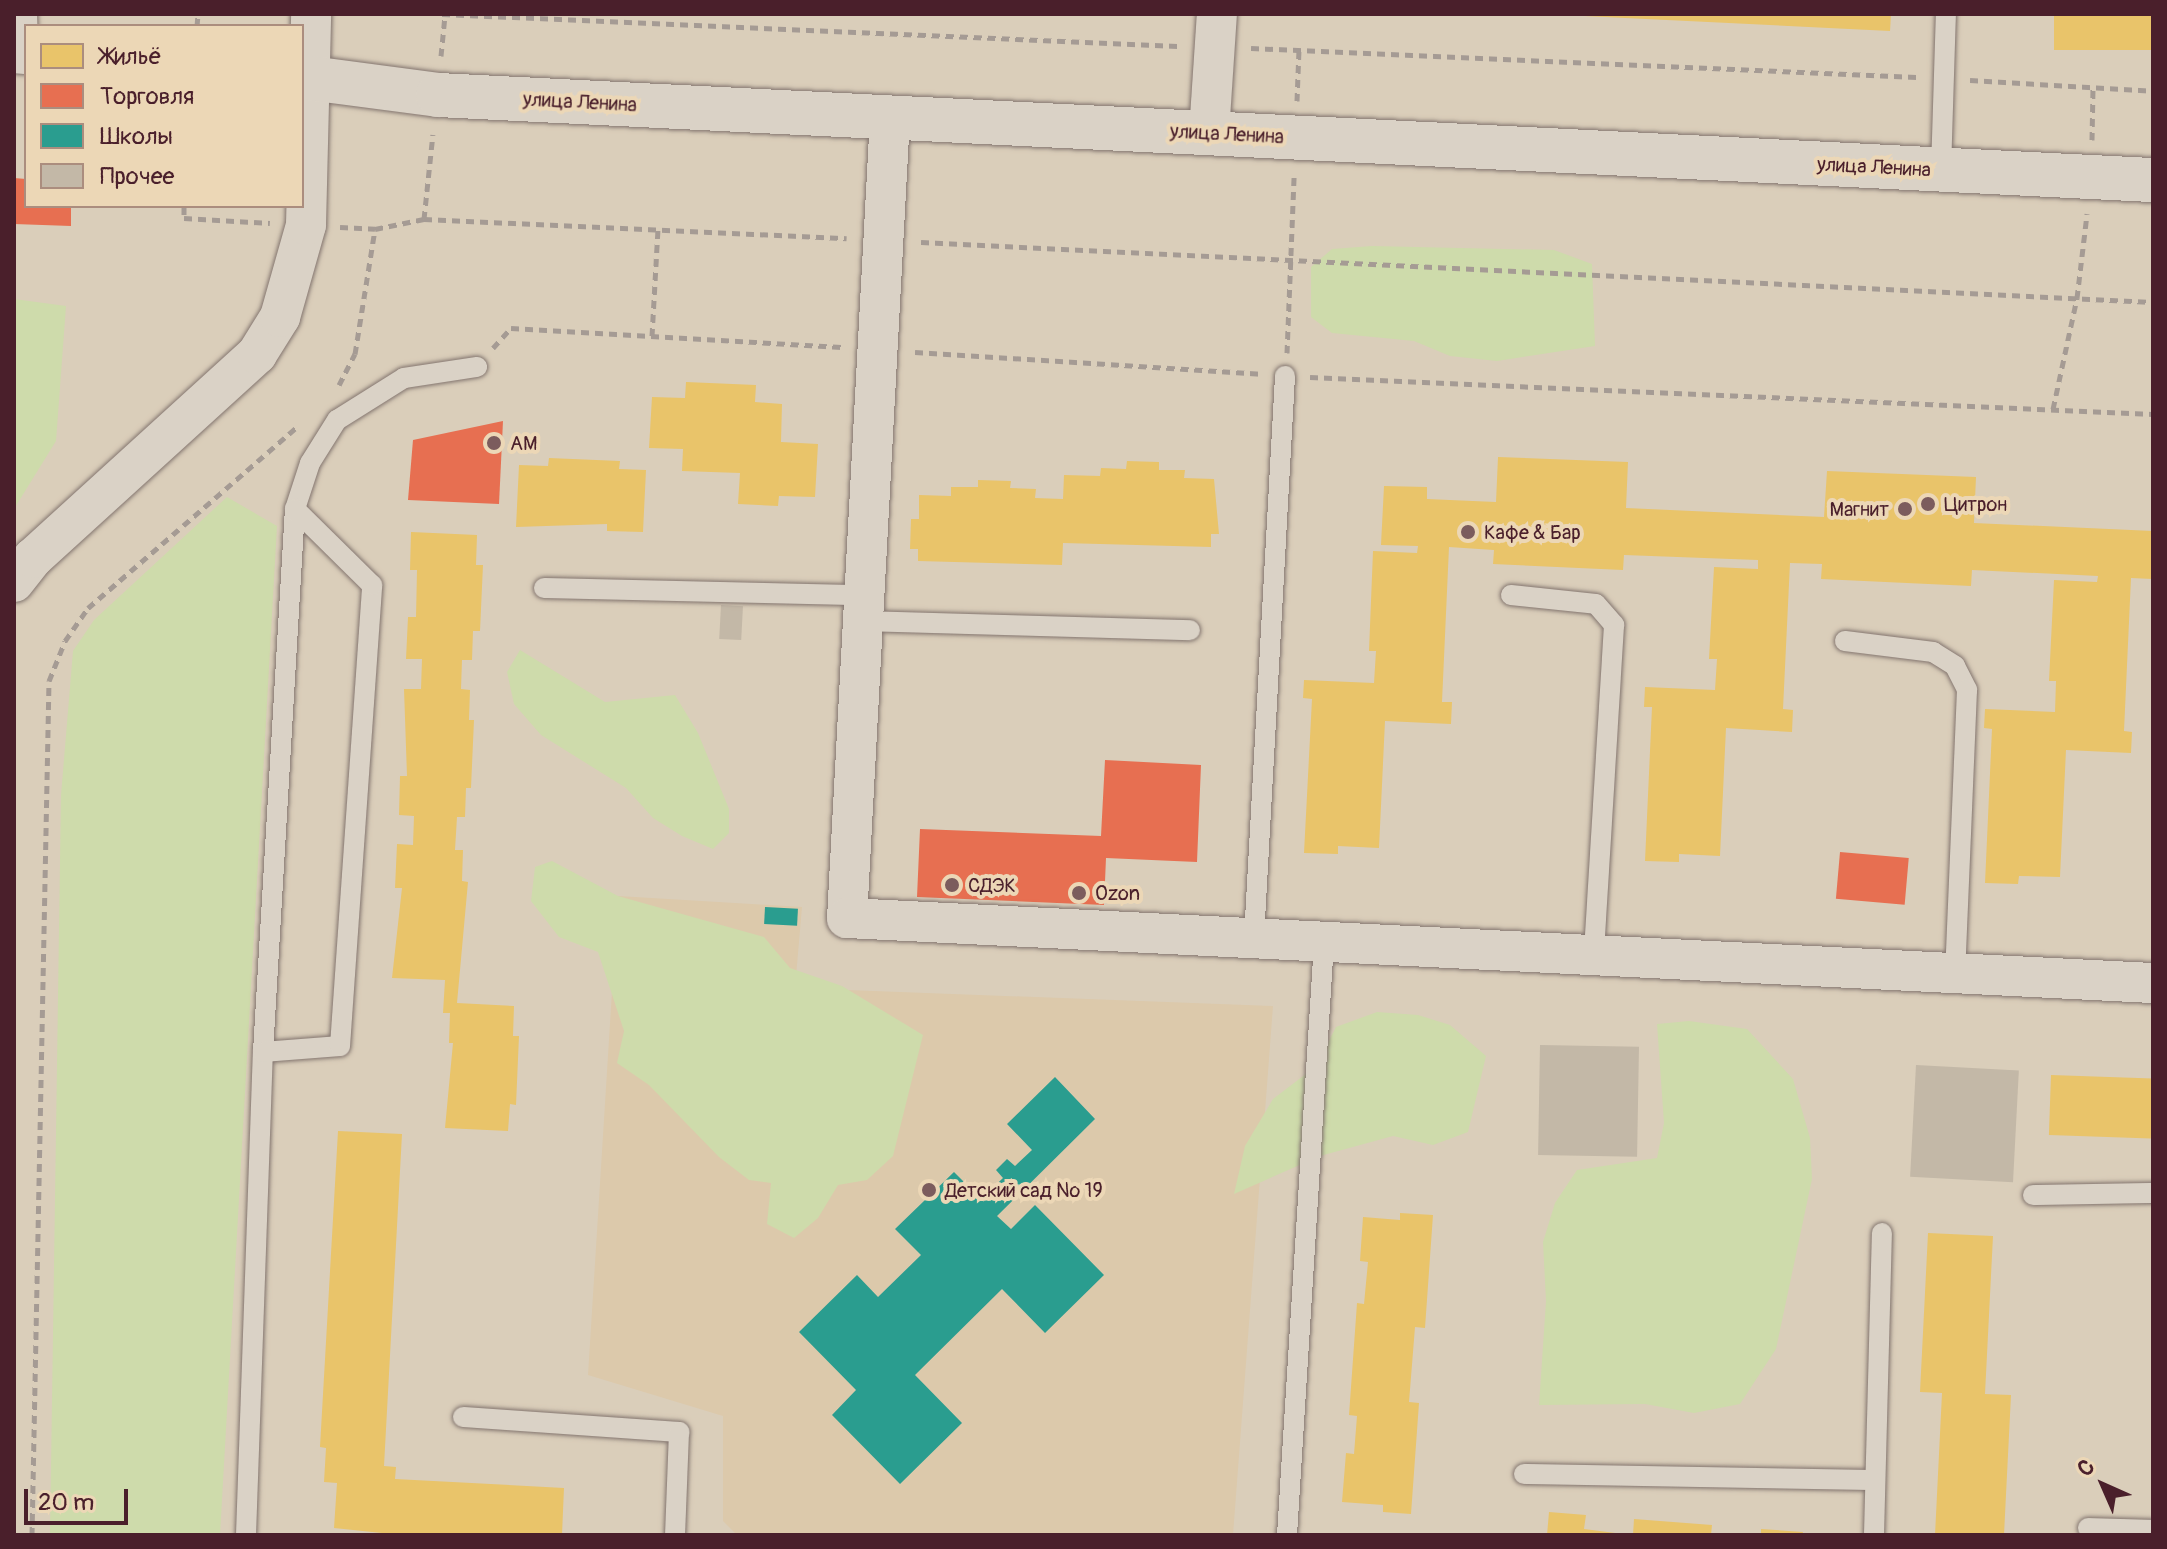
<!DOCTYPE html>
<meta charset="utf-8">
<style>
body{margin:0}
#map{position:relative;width:2167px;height:1549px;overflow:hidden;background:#daceba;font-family:Pangolin,sans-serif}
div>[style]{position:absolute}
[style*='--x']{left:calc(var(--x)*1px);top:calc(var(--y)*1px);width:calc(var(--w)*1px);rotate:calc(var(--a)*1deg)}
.built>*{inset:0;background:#dcc9ab}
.green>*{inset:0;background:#cedbab}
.homes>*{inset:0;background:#e9c46a;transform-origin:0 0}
.shops>*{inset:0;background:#e76f51;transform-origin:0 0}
.schools>*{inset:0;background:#2a9d8f;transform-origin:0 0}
.building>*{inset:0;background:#c3b8a7;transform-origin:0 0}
.path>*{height:5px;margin-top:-2.5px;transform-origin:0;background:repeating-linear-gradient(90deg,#a59b94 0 8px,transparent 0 14px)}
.roads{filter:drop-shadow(0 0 2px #83756f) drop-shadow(0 0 2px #83756f)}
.service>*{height:20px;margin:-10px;padding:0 10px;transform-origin:10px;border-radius:10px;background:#dad2c6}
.minor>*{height:40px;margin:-20px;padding:0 20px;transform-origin:20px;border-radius:20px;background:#dad2c6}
.secondary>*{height:44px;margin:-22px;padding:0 22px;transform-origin:22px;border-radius:22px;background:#dad2c6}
.dots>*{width:22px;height:22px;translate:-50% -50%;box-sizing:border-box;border:4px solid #ecd7b6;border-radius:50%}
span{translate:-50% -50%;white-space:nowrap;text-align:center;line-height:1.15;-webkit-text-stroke:8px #ecd7b6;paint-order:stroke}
.street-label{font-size:20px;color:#4a1f2b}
.poi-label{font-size:20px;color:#4a1f2b}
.left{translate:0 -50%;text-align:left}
.right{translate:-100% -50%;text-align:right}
.frame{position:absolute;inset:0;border:16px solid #4a1f2b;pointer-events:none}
.legend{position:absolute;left:24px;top:24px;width:280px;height:184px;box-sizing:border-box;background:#ecd7b6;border:2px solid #ab8d7e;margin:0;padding:10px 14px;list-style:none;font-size:24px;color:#4a1f2b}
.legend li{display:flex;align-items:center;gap:16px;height:40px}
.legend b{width:40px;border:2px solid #ab8d7e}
.north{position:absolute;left:2063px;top:1445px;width:80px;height:80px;-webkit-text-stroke:6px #ecd7b6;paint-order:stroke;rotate:315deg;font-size:22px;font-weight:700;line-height:32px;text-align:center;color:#4a1f2b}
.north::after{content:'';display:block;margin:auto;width:28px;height:36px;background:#4a1f2b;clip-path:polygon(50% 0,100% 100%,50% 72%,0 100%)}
.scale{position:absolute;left:24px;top:1489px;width:104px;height:36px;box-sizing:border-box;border:4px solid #4a1f2b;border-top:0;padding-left:10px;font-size:24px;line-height:28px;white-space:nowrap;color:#4a1f2b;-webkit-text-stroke:6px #ecd7b6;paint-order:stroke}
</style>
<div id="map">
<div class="built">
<i style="clip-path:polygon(618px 896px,802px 907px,795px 988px,1273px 1006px,1233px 1535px,737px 1535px,723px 1521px,723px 1416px,588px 1375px)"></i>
</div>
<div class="green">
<i style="clip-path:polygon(1372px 246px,1554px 250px,1592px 264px,1595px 346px,1497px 361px,1450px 356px,1414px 341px,1332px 333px,1311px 317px,1311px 267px,1332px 249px)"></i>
<i style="clip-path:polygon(14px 299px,66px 306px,56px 441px,14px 509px)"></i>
<i style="clip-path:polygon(227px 497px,277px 526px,220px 1535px,50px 1535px,61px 795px,73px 651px,94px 620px)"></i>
<i style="clip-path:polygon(520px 650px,605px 702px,675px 695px,698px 733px,729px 809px,729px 833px,713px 849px,682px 836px,653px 818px,626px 788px,541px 735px,514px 704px,507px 672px)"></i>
<i style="clip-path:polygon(552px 861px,618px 896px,764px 937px,790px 968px,842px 986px,923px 1035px,893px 1156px,867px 1180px,838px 1185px,818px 1218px,794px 1238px,767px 1224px,771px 1183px,749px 1180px,719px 1157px,649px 1085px,617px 1063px,624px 1031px,598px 952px,559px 937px,531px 901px,535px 867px)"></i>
<i style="clip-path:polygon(1377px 1012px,1418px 1015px,1450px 1025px,1486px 1056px,1468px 1132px,1433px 1145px,1393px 1136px,1320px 1156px,1234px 1194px,1245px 1146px,1273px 1099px,1315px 1067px,1336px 1027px)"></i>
<i style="clip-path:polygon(1689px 1021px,1747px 1029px,1793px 1079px,1810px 1138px,1812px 1179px,1776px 1349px,1740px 1404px,1694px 1413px,1645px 1404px,1539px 1405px,1546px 1301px,1543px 1242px,1555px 1203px,1577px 1170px,1657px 1158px,1664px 1123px,1657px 1024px)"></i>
</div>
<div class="homes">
<i style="clip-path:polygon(1543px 14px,1891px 14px,1890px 31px)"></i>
<i style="left:2054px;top:14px;width:99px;height:36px"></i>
<i style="clip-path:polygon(686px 382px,756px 385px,755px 402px,782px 404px,781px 442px,818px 444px,815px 497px,779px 496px,778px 506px,738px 504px,740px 473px,682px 471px,683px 449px,649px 448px,652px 397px,685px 398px)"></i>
<i style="clip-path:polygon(1498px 457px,1628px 462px,1626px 508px,1824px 517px,1827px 471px,1976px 477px,1974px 523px,2153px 531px,2153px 579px,2131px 578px,2124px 731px,2132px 732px,2131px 753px,2066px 750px,2060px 877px,2019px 876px,2018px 884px,1985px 883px,1992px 729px,1984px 728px,1985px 709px,2055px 712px,2056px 681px,2049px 681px,2054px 580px,2097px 582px,2098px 576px,1972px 570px,1971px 586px,1821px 579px,1822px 564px,1790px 563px,1783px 709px,1793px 710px,1792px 732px,1726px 728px,1720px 856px,1679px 854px,1679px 862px,1645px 861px,1652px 707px,1644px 707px,1645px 687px,1715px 690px,1717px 659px,1709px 659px,1714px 567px,1758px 569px,1758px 560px,1624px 555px,1623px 570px,1493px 564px,1494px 550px,1449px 547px,1442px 702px,1452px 702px,1451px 724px,1385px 721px,1379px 848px,1338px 846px,1338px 854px,1304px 853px,1312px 699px,1303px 698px,1304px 680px,1374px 683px,1376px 651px,1369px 651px,1373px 551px,1417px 553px,1418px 546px,1381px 545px,1384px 486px,1427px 487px,1427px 499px,1496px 502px)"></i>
<i style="clip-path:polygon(549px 458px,620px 461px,619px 469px,646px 470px,643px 532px,607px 531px,607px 524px,516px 527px,519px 465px,548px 466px)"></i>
<i style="clip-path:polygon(1127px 461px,1159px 462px,1159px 470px,1185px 470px,1184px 478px,1214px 479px,1219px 534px,1211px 534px,1211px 547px,1063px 543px,1062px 565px,918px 561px,918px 549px,910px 549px,911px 519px,919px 519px,919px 495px,951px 496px,951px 487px,978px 487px,978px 480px,1011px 481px,1010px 488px,1036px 489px,1035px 498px,1063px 499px,1064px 475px,1100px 476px,1101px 468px,1126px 469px)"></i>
<i style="clip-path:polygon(411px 532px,477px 535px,476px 565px,483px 565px,480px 631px,473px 631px,472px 660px,462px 660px,461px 689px,470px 690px,469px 720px,474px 720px,471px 788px,466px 788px,465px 817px,457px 817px,455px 850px,463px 850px,462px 881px,468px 882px,457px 1003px,514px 1006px,513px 1036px,519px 1036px,516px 1105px,510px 1104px,508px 1131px,445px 1128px,453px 1043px,449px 1043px,450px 1013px,443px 1013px,445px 980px,392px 978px,402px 888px,395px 888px,397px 844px,413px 845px,414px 816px,399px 815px,400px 776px,407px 776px,404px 689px,421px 689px,422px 659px,406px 659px,408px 617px,416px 617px,417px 570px,410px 570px)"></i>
<i style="left:2051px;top:1075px;width:102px;height:60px;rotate:2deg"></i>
<i style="clip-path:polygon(338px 1131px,402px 1134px,384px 1466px,396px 1467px,395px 1479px,564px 1488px,562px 1535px,401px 1535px,334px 1528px,337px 1483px,324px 1482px,326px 1448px,320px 1447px)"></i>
<i style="clip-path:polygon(1400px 1213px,1433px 1215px,1425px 1328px,1415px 1327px,1409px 1402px,1419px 1403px,1411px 1514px,1383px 1512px,1383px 1505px,1342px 1502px,1346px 1453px,1354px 1454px,1357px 1416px,1349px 1415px,1357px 1303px,1364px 1304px,1368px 1262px,1360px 1261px,1363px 1217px,1400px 1220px)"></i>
<i style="clip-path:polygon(1928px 1233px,1993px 1236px,1985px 1394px,2011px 1395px,2004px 1535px,1935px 1535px,1942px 1393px,1920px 1392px)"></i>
<i style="clip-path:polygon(1549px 1512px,1586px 1515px,1584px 1529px,1631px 1535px,1547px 1535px)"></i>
<i style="clip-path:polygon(1634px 1519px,1712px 1525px,1711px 1535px,1633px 1535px)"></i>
<i style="clip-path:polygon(1761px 1529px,1803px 1532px,1802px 1535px,1761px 1535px)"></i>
</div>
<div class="shops">
<i style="clip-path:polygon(14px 178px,26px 179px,26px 206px,71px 206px,71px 226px,14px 224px)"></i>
<i style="clip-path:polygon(503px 421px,499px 504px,408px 500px,413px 440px)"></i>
<i style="clip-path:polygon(1105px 760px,1201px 765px,1197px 862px,1106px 858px,1104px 905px,917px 897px,920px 829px,1101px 836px)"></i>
<i style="left:1840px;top:852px;width:69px;height:47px;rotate:5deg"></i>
</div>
<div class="schools">
<i style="left:765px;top:907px;width:33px;height:17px;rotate:3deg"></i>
<i style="clip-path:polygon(1055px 1077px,1095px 1119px,997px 1216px,1011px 1229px,1035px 1205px,1104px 1275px,1045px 1333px,1002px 1289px,915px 1375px,962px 1423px,900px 1484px,832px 1415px,856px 1390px,799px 1332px,857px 1275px,878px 1297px,921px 1255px,895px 1229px,954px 1172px,981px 1199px,1003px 1178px,996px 1170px,1007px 1159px,1015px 1166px,1032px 1150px,1007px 1124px)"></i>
</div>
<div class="building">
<i style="left:721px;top:605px;width:22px;height:34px;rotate:3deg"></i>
<i style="left:1540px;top:1045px;width:99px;height:110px;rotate:1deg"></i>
<i style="left:1916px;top:1065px;width:103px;height:112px;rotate:3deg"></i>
</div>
<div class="path">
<i style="--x:442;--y:14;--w:736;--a:2.49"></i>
<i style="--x:197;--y:26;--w:12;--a:-85"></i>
<i style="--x:1251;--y:48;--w:666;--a:2.5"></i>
<i style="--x:441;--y:56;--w:41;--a:-84.4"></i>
<i style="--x:1970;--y:80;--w:183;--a:3.4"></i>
<i style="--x:1297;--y:101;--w:51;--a:-87.8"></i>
<i style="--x:2092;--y:140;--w:51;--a:-88.9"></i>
<i style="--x:184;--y:206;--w:12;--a:90"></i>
<i style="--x:184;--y:218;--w:86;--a:3.3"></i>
<i style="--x:424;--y:219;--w:423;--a:2.6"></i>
<i style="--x:340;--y:227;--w:35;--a:3"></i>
<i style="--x:921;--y:242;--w:1233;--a:2.79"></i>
<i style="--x:652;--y:336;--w:107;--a:-86.8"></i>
<i style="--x:493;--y:348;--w:27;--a:-48"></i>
<i style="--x:511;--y:328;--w:331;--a:3.3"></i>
<i style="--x:915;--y:352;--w:346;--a:3.6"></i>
<i style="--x:1287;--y:353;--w:178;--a:-87.7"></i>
<i style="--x:1310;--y:377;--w:844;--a:2.51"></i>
<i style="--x:339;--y:385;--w:35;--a:-63"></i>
<i style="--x:355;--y:354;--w:127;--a:-80.9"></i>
<i style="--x:375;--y:229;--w:50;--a:-11.5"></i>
<i style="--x:424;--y:219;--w:85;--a:-84"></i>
<i style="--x:2053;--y:409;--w:114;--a:-77.8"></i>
<i style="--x:2077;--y:298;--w:85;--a:-83.2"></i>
<i style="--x:32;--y:1535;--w:854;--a:-88.86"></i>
<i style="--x:49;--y:681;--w:43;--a:-68.2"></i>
<i style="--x:65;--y:641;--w:40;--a:-55.1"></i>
<i style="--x:88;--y:608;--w:278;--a:-40.9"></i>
</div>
<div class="roads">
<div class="service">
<i style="--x:1941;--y:170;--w:156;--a:-88.2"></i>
<i style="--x:544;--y:588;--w:320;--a:1.3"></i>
<i style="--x:1511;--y:595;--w:85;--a:6"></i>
<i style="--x:1596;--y:604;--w:28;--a:49"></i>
<i style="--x:1614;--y:625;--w:332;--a:93.5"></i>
<i style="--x:863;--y:621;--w:327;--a:1.6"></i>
<i style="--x:1845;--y:641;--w:89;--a:7.1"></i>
<i style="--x:1933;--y:652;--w:26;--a:32"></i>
<i style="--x:1955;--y:666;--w:27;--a:63"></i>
<i style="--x:1967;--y:690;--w:285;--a:92.4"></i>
<i style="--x:1254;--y:938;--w:563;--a:-86.84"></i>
<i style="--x:263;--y:1052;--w:544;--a:-86.63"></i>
<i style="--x:295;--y:509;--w:48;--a:-71.9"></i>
<i style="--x:310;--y:463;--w:51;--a:-57.9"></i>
<i style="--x:337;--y:420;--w:79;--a:-32.1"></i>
<i style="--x:404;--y:378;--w:74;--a:-8.6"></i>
<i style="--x:2033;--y:1195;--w:120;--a:-1"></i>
<i style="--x:463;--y:1417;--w:217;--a:4"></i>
<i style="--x:679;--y:1432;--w:103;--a:92.2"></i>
<i style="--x:1524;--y:1474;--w:351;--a:1"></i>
<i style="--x:2088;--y:1528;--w:65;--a:1.8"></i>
<i style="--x:246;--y:1535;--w:483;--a:-88"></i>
<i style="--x:263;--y:1052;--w:77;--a:-4.5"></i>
<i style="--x:340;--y:1046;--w:462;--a:-86"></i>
<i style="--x:372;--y:585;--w:108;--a:-135.4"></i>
<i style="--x:1287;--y:1535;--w:594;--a:-86.43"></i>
<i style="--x:1874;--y:1535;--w:302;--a:-88.5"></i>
</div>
<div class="minor">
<i style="--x:17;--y:14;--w:37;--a:88"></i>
<i style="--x:890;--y:117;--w:802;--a:93.07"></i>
<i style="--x:847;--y:918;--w:1308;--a:2.85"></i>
<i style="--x:1209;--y:133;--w:119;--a:-86.2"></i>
<i style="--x:14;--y:582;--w:31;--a:-52"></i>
<i style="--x:33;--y:558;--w:303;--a:-42.3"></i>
<i style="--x:257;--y:354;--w:44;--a:-58.1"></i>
<i style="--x:280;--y:317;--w:96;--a:-74.2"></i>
<i style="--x:306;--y:225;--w:211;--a:-88.6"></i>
</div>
<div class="secondary">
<i style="--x:14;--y:51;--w:12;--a:5"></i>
<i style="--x:302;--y:77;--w:137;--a:7.5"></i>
<i style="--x:438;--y:95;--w:1717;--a:2.84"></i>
</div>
</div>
<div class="dots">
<i style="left:494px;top:443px;background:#7c5c5d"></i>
<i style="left:1928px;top:504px;background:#7c5c5d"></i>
<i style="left:1905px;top:509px;background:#7c5c5d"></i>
<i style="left:1468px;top:532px;background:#7c5c5d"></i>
<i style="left:952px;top:885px;background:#7c5c5d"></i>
<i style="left:1079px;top:893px;background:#7c5c5d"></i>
<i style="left:929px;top:1190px;background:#7c5c5d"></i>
</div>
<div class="street-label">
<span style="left:580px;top:102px;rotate:3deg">улица Ленина</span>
<span style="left:1227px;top:134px;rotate:3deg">улица Ленина</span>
<span style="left:1874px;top:167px;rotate:3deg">улица Ленина</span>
</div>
<div class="poi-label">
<span class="left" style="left:510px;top:443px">АМ</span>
<span class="left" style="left:1944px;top:504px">Цитрон</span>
<span class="right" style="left:1889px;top:509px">Магнит</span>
<span class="left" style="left:1484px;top:532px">Кафе &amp; Бар</span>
<span class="left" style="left:968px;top:885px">СДЭК</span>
<span class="left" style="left:1095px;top:893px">Ozon</span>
<span class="left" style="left:945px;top:1190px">Детский сад № 19</span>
</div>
<div class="frame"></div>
<ul class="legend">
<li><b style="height:22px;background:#e9c46a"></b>Жильё</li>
<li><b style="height:22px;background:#e76f51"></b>Торговля</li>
<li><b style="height:22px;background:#2a9d8f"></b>Школы</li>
<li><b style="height:22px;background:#c3b8a7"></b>Прочее</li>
</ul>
<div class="north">С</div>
<div class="scale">20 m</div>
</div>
